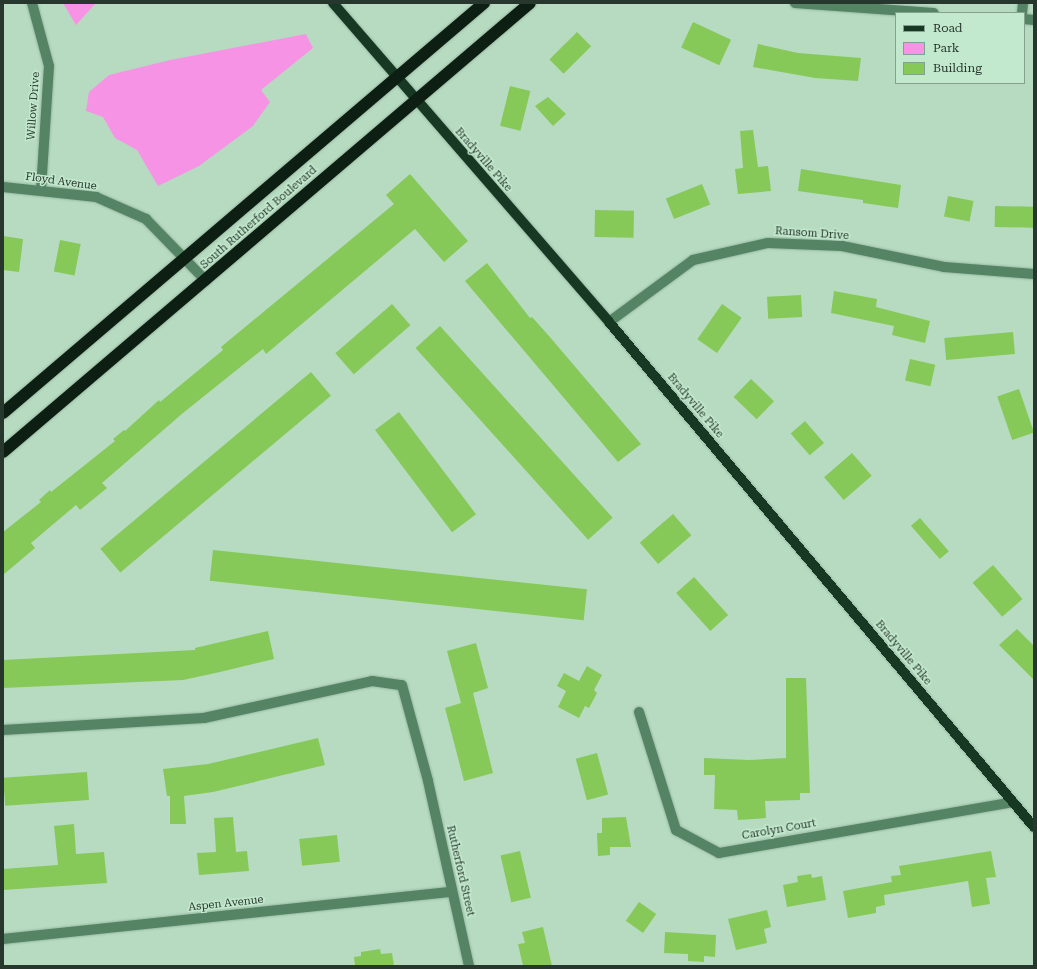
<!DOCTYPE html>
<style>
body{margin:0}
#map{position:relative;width:1037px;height:969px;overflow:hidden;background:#b6dbc1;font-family:"Roboto Serif",serif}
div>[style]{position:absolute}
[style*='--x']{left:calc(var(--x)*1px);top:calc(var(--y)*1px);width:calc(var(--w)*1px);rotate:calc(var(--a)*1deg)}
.green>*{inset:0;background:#f793e4}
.building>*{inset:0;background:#86c959;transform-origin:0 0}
.roads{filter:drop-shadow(0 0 1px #97b7a0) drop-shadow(0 0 1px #97b7a0)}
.minor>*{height:10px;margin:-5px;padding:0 5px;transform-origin:5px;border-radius:5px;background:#548464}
.major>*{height:10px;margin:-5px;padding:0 5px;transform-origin:5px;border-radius:5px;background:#173924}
.highway>*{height:12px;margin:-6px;padding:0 6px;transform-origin:6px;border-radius:6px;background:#0d1e13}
span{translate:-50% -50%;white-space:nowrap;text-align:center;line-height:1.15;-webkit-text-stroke:3px #c2e8cd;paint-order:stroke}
.street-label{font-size:11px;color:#28372d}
.frame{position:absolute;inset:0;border:4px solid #28372d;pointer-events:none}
.legend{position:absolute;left:895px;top:12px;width:130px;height:72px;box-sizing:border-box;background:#c2e8cd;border:1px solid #84a18d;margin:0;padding:5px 7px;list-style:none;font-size:12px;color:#28372d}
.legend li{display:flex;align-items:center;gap:8px;height:20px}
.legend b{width:20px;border:1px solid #84a18d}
</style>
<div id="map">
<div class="green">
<i style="clip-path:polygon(63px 3px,96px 3px,76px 25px)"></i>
<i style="clip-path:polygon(306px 34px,313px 48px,261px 90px,270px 102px,253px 126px,199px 166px,158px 186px,137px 150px,115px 138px,103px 117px,86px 111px,89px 92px,109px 75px,170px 60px)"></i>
</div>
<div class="building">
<i style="left:693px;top:22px;width:42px;height:28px;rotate:25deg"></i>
<i style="left:577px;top:32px;width:20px;height:39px;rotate:45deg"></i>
<i style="clip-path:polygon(758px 44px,798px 53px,861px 58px,858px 81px,815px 78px,753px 67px)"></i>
<i style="left:510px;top:86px;width:21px;height:41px;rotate:14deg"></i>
<i style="clip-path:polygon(548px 97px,566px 114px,553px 126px,535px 106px)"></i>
<i style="clip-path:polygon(753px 130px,758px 167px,768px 166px,771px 191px,738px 194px,735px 169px,743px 168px,740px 131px)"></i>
<i style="clip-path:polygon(801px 169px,901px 185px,898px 208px,863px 203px,863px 200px,798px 191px)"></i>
<i style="clip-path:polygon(410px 174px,468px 241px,444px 262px,415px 229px,266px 354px,263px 349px,183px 413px,102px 483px,107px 488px,80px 510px,76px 505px,31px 543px,35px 548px,3px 575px,3px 532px,41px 502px,39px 500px,50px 490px,51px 492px,115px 441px,113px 439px,124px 430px,125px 431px,159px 400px,160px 402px,223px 350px,221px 347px,394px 204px,386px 195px)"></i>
<i style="left:702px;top:184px;width:22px;height:39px;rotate:68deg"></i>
<i style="left:948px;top:196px;width:26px;height:21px;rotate:11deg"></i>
<i style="left:995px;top:206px;width:39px;height:21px;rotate:1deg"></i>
<i style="left:595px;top:210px;width:39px;height:27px;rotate:1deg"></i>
<i style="clip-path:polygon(3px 236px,23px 239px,19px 272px,3px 270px)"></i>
<i style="left:60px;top:240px;width:21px;height:32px;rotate:11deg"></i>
<i style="clip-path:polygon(487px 263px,530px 318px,532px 317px,549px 336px,641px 444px,618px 462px,465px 281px)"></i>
<i style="clip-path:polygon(834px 291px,877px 299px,876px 307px,930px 321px,925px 343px,892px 335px,894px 326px,831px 313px)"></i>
<i style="left:801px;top:295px;width:22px;height:34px;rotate:87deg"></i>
<i style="left:392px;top:304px;width:28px;height:75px;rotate:49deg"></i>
<i style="left:722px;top:304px;width:24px;height:43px;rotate:35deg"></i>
<i style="left:440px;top:326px;width:258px;height:33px;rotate:48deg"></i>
<i style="left:1013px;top:332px;width:22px;height:69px;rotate:85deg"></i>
<i style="left:910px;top:359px;width:26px;height:22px;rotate:13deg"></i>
<i style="left:311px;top:372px;width:31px;height:275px;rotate:50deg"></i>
<i style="left:751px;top:379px;width:32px;height:25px;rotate:44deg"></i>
<i style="left:1019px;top:389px;width:46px;height:23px;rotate:71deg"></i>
<i style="left:399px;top:412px;width:128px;height:30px;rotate:53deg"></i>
<i style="left:805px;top:421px;width:29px;height:19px;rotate:49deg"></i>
<i style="left:852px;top:453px;width:30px;height:37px;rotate:49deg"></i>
<i style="left:673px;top:514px;width:28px;height:44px;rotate:49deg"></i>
<i style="left:920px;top:518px;width:44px;height:12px;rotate:49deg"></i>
<i style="left:213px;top:550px;width:376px;height:31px;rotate:6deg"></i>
<i style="left:993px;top:565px;width:45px;height:27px;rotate:49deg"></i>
<i style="left:694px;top:577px;width:51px;height:24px;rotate:48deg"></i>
<i style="clip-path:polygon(1017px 629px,1034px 646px,1034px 680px,999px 645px)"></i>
<i style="clip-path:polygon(268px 631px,274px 659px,220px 672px,183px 680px,3px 688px,3px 660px,195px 650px,195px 648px)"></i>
<i style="clip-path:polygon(476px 643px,488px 688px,473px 693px,493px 773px,464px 781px,445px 708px,461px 703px,447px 651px)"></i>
<i style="clip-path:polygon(587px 666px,602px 675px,594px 690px,597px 693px,589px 708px,585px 706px,579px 718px,558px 707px,566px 691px,557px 686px,564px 673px,579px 681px)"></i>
<i style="clip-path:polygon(786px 678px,806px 678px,810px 793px,800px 793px,800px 800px,765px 801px,766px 818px,738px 820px,737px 810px,714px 809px,715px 775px,704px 775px,704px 758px,749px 760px,786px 758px)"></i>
<i style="clip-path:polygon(318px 738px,325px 765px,213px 792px,184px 796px,186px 824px,170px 824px,170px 796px,167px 796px,163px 769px,208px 764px)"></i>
<i style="left:597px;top:753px;width:43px;height:22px;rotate:75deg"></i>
<i style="left:87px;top:772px;width:28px;height:84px;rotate:86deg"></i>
<i style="clip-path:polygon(233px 817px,236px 852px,247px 851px,249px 871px,199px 875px,197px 853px,216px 852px,214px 818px)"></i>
<i style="clip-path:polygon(626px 817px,631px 847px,610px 847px,610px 855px,598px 856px,597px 833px,602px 833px,602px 818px)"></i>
<i style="clip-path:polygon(74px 824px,76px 854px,104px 852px,107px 883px,3px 890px,3px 869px,58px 865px,54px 826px)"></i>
<i style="left:337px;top:835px;width:27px;height:38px;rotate:84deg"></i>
<i style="left:520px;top:851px;width:48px;height:20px;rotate:77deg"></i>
<i style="clip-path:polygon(991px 851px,996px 877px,986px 878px,990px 904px,972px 907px,968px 881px,884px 895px,885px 905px,876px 907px,876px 913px,848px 918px,843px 891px,892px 882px,891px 876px,901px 875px,899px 866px)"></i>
<i style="clip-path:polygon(811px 874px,812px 878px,822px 876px,826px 900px,787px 907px,783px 885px,798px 882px,797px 876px)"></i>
<i style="left:639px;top:902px;width:21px;height:23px;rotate:35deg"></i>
<i style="clip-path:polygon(767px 910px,771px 927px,764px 929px,767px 943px,736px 950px,728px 919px)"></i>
<i style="clip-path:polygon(543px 927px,552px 966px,523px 966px,518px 944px,525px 943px,522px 932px)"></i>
<i style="clip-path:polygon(665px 932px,716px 935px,715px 957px,704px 956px,704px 962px,688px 961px,688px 954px,664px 953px)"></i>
<i style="clip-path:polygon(380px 949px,381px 954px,392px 953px,394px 966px,355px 966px,354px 957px,361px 956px,361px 952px)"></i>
</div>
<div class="roads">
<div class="minor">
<i style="--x:32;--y:3;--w:65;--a:74.9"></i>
<i style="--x:49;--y:66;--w:123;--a:93.7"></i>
<i style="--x:795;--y:3;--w:139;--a:4.1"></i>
<i style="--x:1022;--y:13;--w:10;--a:-84"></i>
<i style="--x:1024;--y:19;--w:10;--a:6"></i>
<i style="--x:3;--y:187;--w:94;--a:6.1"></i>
<i style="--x:96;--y:197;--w:55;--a:23.7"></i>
<i style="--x:146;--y:219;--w:86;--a:45.9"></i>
<i style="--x:609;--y:322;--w:104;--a:-36.4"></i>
<i style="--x:693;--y:260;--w:77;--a:-12.8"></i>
<i style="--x:768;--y:243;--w:74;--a:2.3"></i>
<i style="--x:842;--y:246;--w:104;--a:11.6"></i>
<i style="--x:944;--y:267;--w:90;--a:4.4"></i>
<i style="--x:639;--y:712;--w:124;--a:72.6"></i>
<i style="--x:676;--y:830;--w:49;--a:28.1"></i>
<i style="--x:719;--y:853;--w:298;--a:-9.8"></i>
<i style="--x:3;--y:730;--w:201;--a:-3.4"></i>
<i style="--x:204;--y:718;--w:172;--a:-12.4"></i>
<i style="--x:372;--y:681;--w:30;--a:8"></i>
<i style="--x:402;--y:685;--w:99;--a:74.8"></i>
<i style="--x:428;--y:781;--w:189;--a:77.5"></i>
<i style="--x:3;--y:939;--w:451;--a:-6"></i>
</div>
<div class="major">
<i style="--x:333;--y:3;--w:422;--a:49.1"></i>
<i style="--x:609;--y:322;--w:660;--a:49.92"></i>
</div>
<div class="highway">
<i style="--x:3;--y:413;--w:632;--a:-40.44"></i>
<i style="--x:3;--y:452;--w:692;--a:-40.43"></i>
</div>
</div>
<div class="street-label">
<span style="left:34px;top:106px;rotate:-86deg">Willow Drive</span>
<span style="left:483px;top:160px;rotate:49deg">Bradyville Pike</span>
<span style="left:61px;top:182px;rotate:8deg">Floyd Avenue</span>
<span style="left:259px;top:218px;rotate:-41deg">South Rutherford Boulevard</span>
<span style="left:812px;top:234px;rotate:4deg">Ransom Drive</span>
<span style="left:695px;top:406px;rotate:50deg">Bradyville Pike</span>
<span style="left:903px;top:653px;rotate:50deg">Bradyville Pike</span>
<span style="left:779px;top:830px;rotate:-10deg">Carolyn Court</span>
<span style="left:460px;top:871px;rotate:77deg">Rutherford Street</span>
<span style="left:226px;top:904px;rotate:-6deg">Aspen Avenue</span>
</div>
<div class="frame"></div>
<ul class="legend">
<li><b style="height:5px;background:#173924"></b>Road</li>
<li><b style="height:11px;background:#f793e4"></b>Park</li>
<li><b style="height:11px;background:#86c959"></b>Building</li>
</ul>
</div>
